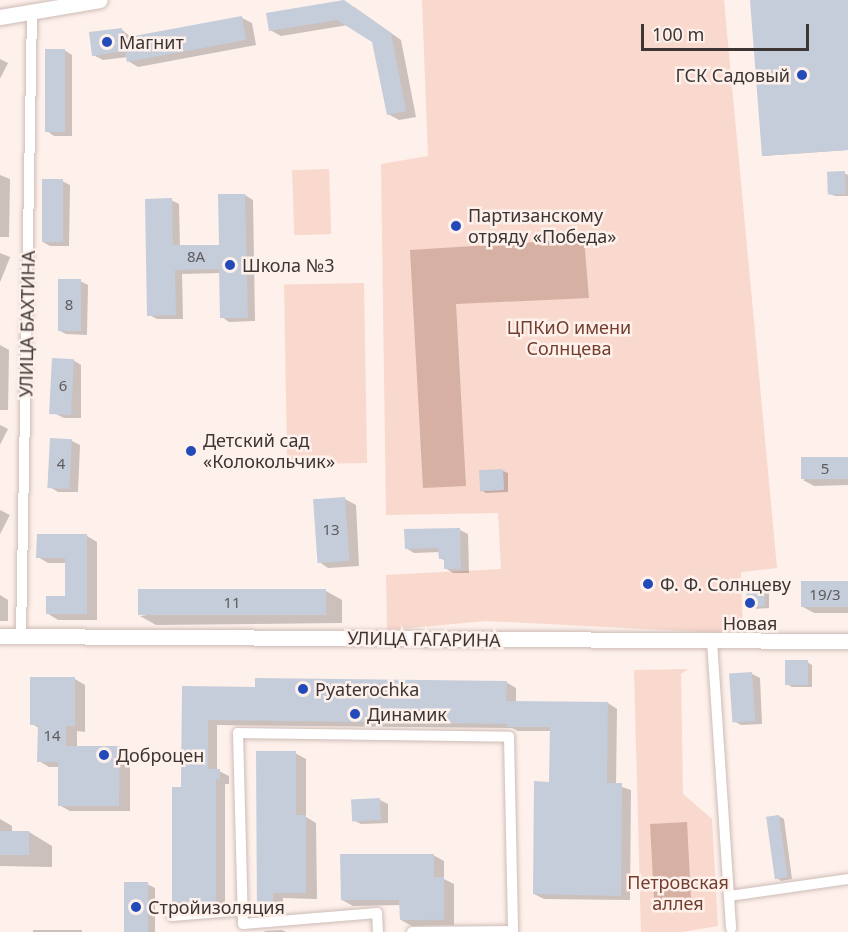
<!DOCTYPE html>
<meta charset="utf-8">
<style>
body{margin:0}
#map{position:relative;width:848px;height:932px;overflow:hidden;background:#fef0eb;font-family:"Noto Sans",sans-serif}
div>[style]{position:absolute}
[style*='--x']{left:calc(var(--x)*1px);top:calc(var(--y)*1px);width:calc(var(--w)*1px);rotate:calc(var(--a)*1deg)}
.green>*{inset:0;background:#f9d8cd;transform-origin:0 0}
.water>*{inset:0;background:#d7b0a4;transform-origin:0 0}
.shadow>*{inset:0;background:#0003;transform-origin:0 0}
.building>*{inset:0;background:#c5ccda;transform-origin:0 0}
.roads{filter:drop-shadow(0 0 2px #cdbcb7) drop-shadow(0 0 2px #cdbcb7)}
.minor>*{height:10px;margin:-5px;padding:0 5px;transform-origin:5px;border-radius:5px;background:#fff}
.secondary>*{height:15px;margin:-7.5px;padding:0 7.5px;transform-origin:7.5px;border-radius:7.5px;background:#fff}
.dots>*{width:16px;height:16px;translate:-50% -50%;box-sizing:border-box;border:3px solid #fef0eb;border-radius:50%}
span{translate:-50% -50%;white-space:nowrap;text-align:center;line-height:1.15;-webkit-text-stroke:5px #fef0eb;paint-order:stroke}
.number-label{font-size:15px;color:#5e5b5d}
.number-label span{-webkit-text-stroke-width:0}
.poi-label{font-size:18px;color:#3c3533}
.left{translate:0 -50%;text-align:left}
.right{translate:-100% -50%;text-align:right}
.street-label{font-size:18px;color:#3c3533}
.park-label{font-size:18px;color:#733e2d}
.scale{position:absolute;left:641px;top:24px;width:168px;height:27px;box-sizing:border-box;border:3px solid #3c3533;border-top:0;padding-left:8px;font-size:18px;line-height:21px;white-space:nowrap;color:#3c3533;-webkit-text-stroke:4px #fef0eb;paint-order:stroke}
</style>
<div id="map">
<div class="green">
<i style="clip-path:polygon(422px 0,724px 0,777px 568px,741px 572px,743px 634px,486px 621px,387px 630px,386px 575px,501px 569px,498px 513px,386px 515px,381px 164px,428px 156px)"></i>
<i style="left:329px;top:169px;width:65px;height:37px;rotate:88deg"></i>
<i style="left:364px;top:283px;width:180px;height:80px;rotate:89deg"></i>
<i style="clip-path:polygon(688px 669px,681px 674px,683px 794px,712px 819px,718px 926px,682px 932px,641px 932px,634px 670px)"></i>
</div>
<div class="water">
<i style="clip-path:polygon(584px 239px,589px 298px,456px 304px,466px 486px,423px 488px,410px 250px)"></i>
<i style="left:687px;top:822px;width:85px;height:37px;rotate:87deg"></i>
</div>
<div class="shadow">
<i style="clip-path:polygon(751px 0,848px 0,848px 150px,763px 156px)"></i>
<i style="clip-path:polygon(354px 7px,401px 40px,416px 117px,399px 120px,388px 114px,373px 42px,348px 25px,281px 36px,270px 30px)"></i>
<i style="clip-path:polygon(242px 18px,252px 23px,256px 45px,138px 67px,128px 61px,128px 57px,103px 60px,93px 55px,121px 29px,132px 38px)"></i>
<i style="clip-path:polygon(64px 50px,72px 55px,72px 136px,54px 136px,47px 131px)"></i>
<i style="left:0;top:59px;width:9px;height:36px;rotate:27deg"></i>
<i style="clip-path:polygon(844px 173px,848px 175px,848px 196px,835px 196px,830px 194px)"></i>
<i style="clip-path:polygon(0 175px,10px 179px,9px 237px,0 237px)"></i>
<i style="clip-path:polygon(62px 181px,70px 185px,69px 246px,50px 246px,43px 242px)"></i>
<i style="clip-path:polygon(245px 195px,253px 200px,255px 321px,229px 322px,222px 317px,221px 273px,182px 274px,183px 319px,157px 319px,149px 315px,171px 200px,179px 204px,180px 247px,221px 246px,220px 196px)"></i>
<i style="left:0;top:253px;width:11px;height:64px;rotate:22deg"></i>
<i style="clip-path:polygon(80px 281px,88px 285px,87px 335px,66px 334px,58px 330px)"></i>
<i style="clip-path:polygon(0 345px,9px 350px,8px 410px,0 410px)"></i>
<i style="clip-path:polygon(73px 360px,81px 365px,81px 418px,64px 418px,56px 414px)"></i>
<i style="left:0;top:425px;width:9px;height:66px;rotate:27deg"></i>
<i style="clip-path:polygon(52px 440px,72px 441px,80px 445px,78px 492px,58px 492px,50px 487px)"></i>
<i style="clip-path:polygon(848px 459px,848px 485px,814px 486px,803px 480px)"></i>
<i style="clip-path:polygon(503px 471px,508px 473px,508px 492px,486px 493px,481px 490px)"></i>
<i style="clip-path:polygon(345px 499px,356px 505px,359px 566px,328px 568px,318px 561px)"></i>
<i style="left:0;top:510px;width:11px;height:64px;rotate:27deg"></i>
<i style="clip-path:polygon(460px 530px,468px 534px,469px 573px,453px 573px,445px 568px,445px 561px,440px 558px,440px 552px,414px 553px,406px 548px)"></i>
<i style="clip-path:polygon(87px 536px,97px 542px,97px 620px,58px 620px,47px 613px,66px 597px,66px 563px,48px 563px,38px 557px)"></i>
<i style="clip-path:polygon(848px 583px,848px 613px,814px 613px,803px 607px)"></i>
<i style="clip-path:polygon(764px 588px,769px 590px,769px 608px,753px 609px,748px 606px)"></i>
<i style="clip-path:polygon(326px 591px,342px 600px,342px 623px,156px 625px,140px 616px)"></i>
<i style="clip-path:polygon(0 595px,8px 600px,8px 621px,0 621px)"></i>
<i style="clip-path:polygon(807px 662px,812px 665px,812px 687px,792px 687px,787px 684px)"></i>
<i style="clip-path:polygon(752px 674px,760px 678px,762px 724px,741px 725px,734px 721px)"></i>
<i style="clip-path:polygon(75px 679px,85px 685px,85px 732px,77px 731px,77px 747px,119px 747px,130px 753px,130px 811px,70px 811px,59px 805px,59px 767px,49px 767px,39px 761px,39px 728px,32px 724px)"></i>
<i style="clip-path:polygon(506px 682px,516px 688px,516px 702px,608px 703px,617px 709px,616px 785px,631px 790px,630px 900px,544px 899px,534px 894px,550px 783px,551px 731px,518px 731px,512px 728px,217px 725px,217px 770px,229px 776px,229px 784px,225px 784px,225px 909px,182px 908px,173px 903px,183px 788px,184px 688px,256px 689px)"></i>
<i style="clip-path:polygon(295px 753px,306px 759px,306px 817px,316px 823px,317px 899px,283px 898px,283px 919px,269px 921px,258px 914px)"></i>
<i style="clip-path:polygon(380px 800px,388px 804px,388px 823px,361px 824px,353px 820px)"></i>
<i style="clip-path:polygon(779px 816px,784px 819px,792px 879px,781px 881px,777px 878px)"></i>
<i style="clip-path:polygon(0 819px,12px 826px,12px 832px,29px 832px,52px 846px,52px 867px,0 866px)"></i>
<i style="clip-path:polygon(433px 855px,444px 861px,444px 879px,454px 884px,454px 925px,412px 926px,401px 920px,401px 905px,353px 906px,342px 900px)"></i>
<i style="clip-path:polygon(147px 884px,155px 888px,155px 932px,125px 932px)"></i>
<i style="left:33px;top:930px;width:49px;height:2px"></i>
<i style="clip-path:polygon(282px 930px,286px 932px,265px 932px,264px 931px)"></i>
</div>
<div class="building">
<i style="clip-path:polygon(344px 0,391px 33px,406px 111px,387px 115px,372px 42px,337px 20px,269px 31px,266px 13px)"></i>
<i style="clip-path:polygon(750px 0,848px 0,848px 150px,762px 156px)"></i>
<i style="clip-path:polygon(242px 16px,246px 40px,127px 62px,125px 51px,92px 56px,89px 32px,122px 28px,123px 38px)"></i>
<i style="left:45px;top:49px;width:20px;height:83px"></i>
<i style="left:845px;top:171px;width:23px;height:18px;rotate:88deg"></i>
<i style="left:42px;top:179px;width:21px;height:63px"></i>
<i style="clip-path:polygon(218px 194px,245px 194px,248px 318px,220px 318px,219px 269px,175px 270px,176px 315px,147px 316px,145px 199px,172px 198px,173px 245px,219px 245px)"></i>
<i style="left:58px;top:279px;width:23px;height:52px"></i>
<i style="left:52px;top:358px;width:22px;height:56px;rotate:3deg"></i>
<i style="left:50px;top:438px;width:22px;height:50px;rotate:3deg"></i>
<i style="left:848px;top:457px;width:22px;height:47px;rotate:90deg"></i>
<i style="left:503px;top:469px;width:21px;height:24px;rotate:87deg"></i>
<i style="left:345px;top:497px;width:64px;height:32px;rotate:86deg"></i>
<i style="clip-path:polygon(460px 528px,461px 569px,444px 569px,444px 559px,439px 559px,438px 548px,405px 549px,404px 529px)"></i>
<i style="clip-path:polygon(37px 534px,87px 534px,87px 614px,46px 614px,46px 596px,65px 596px,65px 558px,36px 558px)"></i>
<i style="left:848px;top:581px;width:26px;height:47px;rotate:90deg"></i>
<i style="left:764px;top:586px;width:20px;height:18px;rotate:87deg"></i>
<i style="left:326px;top:589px;width:26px;height:188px;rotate:90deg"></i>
<i style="left:808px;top:660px;width:25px;height:23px;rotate:90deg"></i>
<i style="left:752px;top:672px;width:49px;height:23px;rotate:86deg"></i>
<i style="clip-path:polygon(30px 677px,75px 677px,75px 726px,66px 726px,66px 746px,120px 746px,119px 806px,58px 806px,58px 762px,37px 762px,38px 725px,30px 725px)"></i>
<i style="clip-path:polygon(255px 678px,507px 681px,506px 701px,608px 702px,607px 783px,622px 783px,621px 896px,533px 894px,534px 781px,549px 782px,550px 727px,507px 727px,507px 724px,208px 720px,208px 769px,220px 769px,220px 780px,216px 779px,216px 904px,172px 904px,172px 787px,181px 787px,182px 686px,255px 687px)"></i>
<i style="clip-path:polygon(256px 751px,296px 751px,296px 815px,306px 815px,306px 893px,273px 893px,273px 914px,257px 915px)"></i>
<i style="left:380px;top:798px;width:22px;height:29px;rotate:87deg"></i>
<i style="left:779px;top:815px;width:63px;height:13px;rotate:82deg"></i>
<i style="left:0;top:831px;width:29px;height:24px"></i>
<i style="clip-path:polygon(340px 854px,434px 854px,434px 877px,444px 877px,444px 920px,400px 920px,399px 900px,341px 900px)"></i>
<i style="left:124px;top:882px;width:24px;height:50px"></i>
</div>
<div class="roads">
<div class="minor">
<i style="--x:21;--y:636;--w:625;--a:-88.99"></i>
<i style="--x:712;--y:641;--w:288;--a:86.2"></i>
<i style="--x:729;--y:896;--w:120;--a:-8.1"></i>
<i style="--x:172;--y:916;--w:72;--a:-4.8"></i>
<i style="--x:378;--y:932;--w:19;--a:-93"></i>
<i style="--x:377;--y:913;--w:134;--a:175.3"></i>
<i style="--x:243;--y:924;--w:191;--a:-91.5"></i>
<i style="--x:238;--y:733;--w:271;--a:0.8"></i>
<i style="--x:509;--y:737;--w:194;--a:88.8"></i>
<i style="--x:513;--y:931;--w:101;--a:179.4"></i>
</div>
<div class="secondary">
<i style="--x:0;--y:17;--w:101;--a:-9.6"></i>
<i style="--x:0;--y:636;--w:848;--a:0.34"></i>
</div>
</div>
<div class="dots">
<i style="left:107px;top:42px;background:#224ab8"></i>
<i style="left:802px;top:75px;background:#224ab8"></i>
<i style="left:456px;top:226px;background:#224ab8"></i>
<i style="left:230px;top:265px;background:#224ab8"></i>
<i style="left:191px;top:451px;background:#224ab8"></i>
<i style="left:648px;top:584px;background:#224ab8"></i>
<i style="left:750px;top:603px;background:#224ab8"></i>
<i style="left:303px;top:689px;background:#224ab8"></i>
<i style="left:355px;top:714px;background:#224ab8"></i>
<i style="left:104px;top:755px;background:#224ab8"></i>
<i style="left:136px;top:907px;background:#224ab8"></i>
</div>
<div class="number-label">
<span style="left:196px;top:257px">8А</span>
<span style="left:69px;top:305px">8</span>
<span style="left:63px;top:386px">6</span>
<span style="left:61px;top:464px">4</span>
<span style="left:825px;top:469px">5</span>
<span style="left:331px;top:530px">13</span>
<span style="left:825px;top:595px">19/3</span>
<span style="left:232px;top:603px">11</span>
<span style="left:52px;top:736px">14</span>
</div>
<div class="poi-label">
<span class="left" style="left:119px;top:42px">Магнит</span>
<span class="right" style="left:790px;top:75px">ГСК Садовый</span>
<span class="left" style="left:468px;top:226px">Партизанскому<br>отряду «Победа»</span>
<span class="left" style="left:242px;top:265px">Школа №3</span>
<span class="left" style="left:203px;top:451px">Детский сад<br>«Колокольчик»</span>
<span class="left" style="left:660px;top:584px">Ф. Ф. Солнцеву</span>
<span style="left:750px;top:623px">Новая</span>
<span class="left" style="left:315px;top:689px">Pyaterochka</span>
<span class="left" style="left:367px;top:714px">Динамик</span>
<span class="left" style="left:116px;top:755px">Доброцен</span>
<span class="left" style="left:148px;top:907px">Стройизоляция</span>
</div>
<div class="street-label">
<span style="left:27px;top:324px;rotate:-89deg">УЛИЦА БАХТИНА</span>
<span style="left:424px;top:639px;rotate:1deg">УЛИЦА ГАГАРИНА</span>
</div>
<div class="park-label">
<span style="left:569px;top:338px">ЦПКиО имени<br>Солнцева</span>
<span style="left:678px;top:893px">Петровская<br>аллея</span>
</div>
<div class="scale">100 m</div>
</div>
